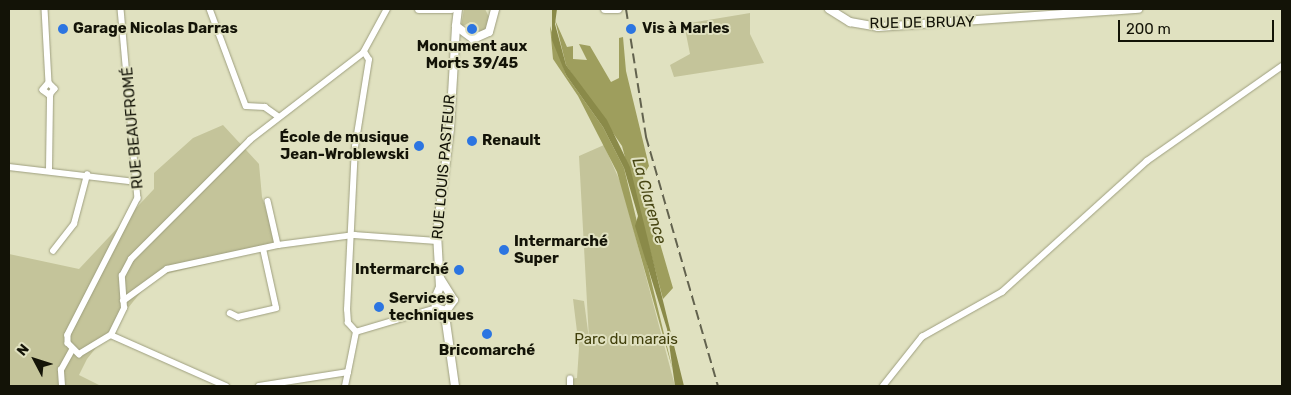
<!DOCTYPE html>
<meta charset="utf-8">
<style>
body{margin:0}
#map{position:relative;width:1291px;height:395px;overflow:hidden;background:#e0e1c0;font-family:Rubik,sans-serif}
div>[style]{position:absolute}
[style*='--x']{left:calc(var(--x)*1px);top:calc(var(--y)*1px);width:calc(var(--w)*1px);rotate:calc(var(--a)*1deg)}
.green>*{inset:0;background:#c4c49a}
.forest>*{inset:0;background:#9e9e5d}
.water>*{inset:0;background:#8a8a49}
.roads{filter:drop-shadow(0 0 1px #9e9f7f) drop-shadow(0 0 1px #9e9f7f)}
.street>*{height:5.5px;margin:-2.75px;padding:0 2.75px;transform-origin:2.75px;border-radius:2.75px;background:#fff}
.secondary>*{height:8px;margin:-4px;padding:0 4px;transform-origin:4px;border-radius:4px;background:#fff}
.rail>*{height:2px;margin-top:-1px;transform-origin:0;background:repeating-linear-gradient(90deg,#62624e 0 10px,transparent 0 15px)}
.dots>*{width:14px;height:14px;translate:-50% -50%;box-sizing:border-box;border:2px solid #e0e1c0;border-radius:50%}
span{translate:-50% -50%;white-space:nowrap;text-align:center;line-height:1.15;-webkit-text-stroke:4px #e0e1c0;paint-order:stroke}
.street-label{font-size:15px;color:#131307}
.poi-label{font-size:15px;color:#131307;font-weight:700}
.left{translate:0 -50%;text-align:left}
.right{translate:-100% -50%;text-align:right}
.park-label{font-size:15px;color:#403f0b}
.water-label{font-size:16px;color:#464512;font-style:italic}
.frame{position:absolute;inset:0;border:10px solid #131307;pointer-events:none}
.north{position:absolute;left:10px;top:335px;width:50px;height:50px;-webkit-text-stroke:4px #e0e1c0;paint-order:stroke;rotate:310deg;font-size:14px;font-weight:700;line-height:20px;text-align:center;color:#131307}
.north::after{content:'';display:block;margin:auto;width:18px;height:22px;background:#131307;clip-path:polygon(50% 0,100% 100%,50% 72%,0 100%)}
.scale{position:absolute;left:1118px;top:20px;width:156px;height:22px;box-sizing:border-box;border:2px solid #131307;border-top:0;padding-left:6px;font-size:15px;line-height:18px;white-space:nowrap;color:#131307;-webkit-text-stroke:4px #e0e1c0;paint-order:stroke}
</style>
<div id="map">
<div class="green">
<i style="clip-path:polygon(464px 9px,485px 9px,489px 17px,485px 31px,472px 35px,475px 26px,471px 22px,461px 27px)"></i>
<i style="clip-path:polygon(750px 13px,750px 34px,764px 63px,674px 77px,670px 65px,690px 54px,684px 24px)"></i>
<i style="clip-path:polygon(223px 125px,259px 164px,262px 197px,278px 247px,153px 277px,87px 359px,79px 375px,101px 386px,9px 386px,9px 254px,79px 269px,154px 189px,154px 173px,193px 138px)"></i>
<i style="clip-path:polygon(604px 145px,622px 186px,675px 386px,570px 386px,570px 379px,577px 378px,579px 348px,573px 299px,584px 301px,589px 339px,579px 156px)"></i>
</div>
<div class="forest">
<i style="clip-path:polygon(555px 20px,567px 47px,573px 46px,573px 59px,587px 60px,579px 44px,590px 46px,611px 82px,619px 78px,619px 38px,623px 37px,626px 71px,649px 166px,643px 176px,645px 192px,673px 288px,663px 299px,622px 146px,566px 65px)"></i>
<i style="clip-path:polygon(550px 26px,566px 75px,603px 127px,624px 168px,673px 371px,617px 172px,578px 96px,553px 59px)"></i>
</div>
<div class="water">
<i style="clip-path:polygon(552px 9px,557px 9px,555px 24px,566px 65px,607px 120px,630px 167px,684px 386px,675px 386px,667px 329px,635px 226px,638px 216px,624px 168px,603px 127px,566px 75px,552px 40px)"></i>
</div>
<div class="roads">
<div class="street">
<i style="--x:45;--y:9;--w:74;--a:86.9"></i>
<i style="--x:121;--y:9;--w:190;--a:84.9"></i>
<i style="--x:138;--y:198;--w:154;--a:117.1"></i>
<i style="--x:68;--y:335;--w:8;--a:90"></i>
<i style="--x:68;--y:343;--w:16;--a:45"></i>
<i style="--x:79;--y:354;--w:37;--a:-31"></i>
<i style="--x:111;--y:335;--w:30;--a:-64"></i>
<i style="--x:124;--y:308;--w:32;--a:-94"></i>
<i style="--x:122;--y:276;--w:19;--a:-62"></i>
<i style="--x:131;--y:259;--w:168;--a:-45"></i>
<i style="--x:250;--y:140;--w:143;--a:-37.6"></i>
<i style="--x:363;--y:53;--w:50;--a:-61.4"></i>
<i style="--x:210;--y:9;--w:103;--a:69.6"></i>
<i style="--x:246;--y:106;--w:19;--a:3"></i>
<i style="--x:265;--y:107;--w:16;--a:35"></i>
<i style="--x:49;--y:83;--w:9;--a:131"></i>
<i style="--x:43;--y:90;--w:9;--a:36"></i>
<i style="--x:49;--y:83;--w:8;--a:45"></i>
<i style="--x:55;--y:89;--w:8;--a:130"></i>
<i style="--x:9;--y:167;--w:129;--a:6.7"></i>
<i style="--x:49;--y:170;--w:75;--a:-89.2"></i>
<i style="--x:268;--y:201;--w:45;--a:77.2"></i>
<i style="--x:53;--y:251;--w:34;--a:-52"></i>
<i style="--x:74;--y:224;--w:51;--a:-75.1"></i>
<i style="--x:123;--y:301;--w:54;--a:-36"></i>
<i style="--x:167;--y:269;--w:114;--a:-12.2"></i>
<i style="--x:278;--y:245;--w:77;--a:-7.5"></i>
<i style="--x:354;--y:235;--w:83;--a:4.1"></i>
<i style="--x:230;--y:313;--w:9;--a:27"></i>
<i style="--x:238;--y:317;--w:39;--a:-13"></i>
<i style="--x:276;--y:308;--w:60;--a:-102.4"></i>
<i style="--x:356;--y:332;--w:12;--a:-132"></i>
<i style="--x:348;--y:323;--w:13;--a:-94"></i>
<i style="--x:347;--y:310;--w:163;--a:-87.2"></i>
<i style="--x:355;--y:147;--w:88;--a:-80.9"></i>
<i style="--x:369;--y:60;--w:9;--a:-122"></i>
<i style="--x:111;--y:335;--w:126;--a:23.9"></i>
<i style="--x:62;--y:386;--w:16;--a:-94"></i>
<i style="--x:61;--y:370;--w:23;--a:-61"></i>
<i style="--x:259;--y:386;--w:90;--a:-8.9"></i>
<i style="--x:348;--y:372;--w:41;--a:-78.7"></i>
<i style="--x:356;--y:332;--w:84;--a:-16.5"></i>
<i style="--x:345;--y:386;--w:14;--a:-78"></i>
<i style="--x:570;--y:386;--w:7;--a:-90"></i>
<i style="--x:883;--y:386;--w:63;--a:-51.5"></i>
<i style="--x:922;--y:337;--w:92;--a:-29.4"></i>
<i style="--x:1002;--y:292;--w:195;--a:-42.1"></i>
<i style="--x:1147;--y:161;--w:165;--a:-35.1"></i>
</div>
<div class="secondary">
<i style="--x:419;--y:9;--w:32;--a:0"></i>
<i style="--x:458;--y:9;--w:17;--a:97"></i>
<i style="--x:456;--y:26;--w:21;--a:37"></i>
<i style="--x:473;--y:39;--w:17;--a:-24"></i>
<i style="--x:489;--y:32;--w:24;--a:-75"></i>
<i style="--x:605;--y:9;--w:13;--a:0"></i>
<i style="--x:829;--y:9;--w:25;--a:32"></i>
<i style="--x:850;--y:22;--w:28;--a:10"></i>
<i style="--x:878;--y:27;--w:261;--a:-4"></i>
<i style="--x:440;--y:278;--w:26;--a:58"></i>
<i style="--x:454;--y:300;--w:14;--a:126"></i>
<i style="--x:446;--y:311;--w:9;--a:-162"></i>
<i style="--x:437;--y:308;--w:8;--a:-113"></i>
<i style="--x:434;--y:301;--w:15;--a:-67"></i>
<i style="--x:440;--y:287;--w:54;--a:-93.2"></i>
<i style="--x:437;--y:233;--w:106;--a:-82.9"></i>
<i style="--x:450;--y:128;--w:102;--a:-86.6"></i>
<i style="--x:440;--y:310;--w:13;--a:63"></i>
<i style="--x:446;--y:322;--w:65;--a:82"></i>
</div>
</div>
<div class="rail">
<i style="--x:626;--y:9;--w:130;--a:81.1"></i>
<i style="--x:646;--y:137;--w:259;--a:73.9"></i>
</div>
<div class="dots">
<i style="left:63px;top:29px;background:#2c75e1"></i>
<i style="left:472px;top:29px;background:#2c75e1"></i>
<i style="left:631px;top:29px;background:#2c75e1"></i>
<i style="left:472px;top:141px;background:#2c75e1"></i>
<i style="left:419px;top:146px;background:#2c75e1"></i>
<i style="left:504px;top:250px;background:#2c75e1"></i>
<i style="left:459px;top:270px;background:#2c75e1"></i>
<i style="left:379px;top:307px;background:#2c75e1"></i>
<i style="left:487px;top:334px;background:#2c75e1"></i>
</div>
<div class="street-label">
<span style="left:922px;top:23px;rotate:-1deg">RUE DE BRUAY</span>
<span style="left:133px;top:128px;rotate:-95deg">RUE BEAUFROMÉ</span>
<span style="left:444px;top:167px;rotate:-85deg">RUE LOUIS PASTEUR</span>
</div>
<div class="poi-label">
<span class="left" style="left:73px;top:29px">Garage Nicolas Darras</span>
<span class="left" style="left:642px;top:29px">Vis à Marles</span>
<span style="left:472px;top:55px">Monument aux<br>Morts 39/45</span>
<span class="right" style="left:409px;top:146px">École de musique<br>Jean-Wroblewski</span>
<span class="left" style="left:482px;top:141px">Renault</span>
<span class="left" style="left:514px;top:250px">Intermarché<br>Super</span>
<span class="right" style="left:449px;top:270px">Intermarché</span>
<span class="left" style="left:389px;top:307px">Services<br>techniques</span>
<span style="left:487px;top:351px">Bricomarché</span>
</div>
<div class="park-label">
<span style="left:626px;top:340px">Parc du marais</span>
</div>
<div class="water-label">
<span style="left:649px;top:201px;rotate:74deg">La Clarence</span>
</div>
<div class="frame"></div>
<div class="north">N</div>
<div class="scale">200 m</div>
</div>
